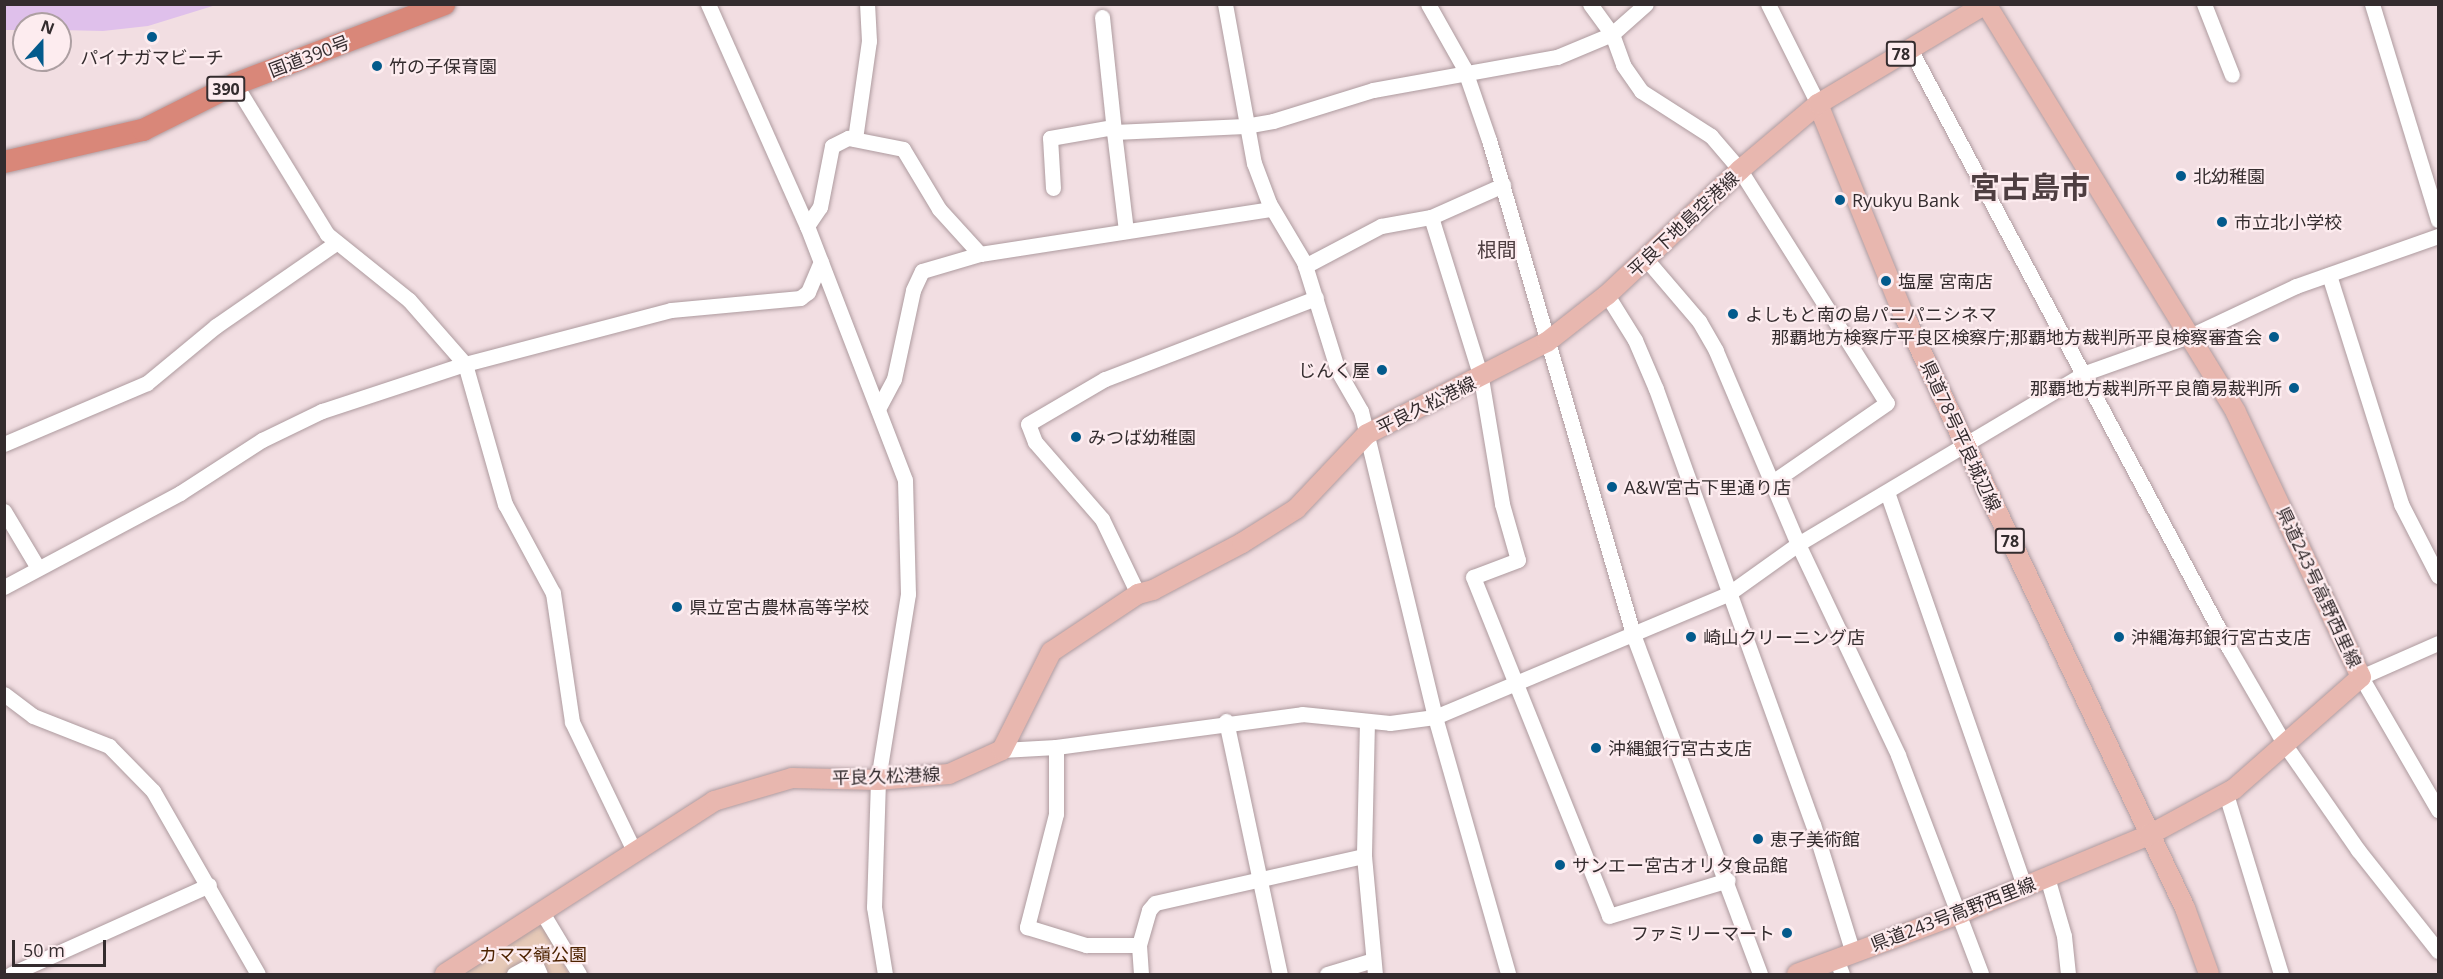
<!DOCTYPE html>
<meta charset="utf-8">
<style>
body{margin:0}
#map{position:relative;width:2443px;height:979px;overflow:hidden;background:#f2dee2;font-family:"Open Sans","Noto Sans JP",sans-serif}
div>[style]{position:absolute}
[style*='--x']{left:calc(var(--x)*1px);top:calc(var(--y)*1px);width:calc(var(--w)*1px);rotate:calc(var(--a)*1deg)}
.green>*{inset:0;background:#e6c9b7}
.water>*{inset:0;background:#dfc0eb}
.roads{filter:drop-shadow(0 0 2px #ae9b9f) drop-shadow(0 0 2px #ae9b9f)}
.minor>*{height:15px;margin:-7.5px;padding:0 7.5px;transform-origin:7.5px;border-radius:7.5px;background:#fff}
.major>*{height:20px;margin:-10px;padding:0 10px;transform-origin:10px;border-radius:10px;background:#e8b7af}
.highway>*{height:22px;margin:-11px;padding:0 11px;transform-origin:11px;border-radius:11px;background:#d98779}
.dots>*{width:16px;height:16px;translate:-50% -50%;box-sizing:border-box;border:3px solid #fdecef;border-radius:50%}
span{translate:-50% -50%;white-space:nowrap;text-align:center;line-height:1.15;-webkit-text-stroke:4.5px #fdecef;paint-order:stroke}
.shield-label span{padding:2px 4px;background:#fdecef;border:2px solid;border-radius:4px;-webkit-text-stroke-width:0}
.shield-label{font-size:16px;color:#342c2e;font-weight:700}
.street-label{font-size:18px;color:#342c2e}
.poi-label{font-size:18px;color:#342c2e}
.left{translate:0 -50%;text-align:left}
.right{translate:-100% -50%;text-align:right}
.park-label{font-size:18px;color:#4d2300}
.neighbourhood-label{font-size:20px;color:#4e3e41}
.town-label{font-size:30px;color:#4e3e41;font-weight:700}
.frame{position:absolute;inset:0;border:6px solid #342c2e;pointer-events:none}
.north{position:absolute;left:12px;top:12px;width:60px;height:60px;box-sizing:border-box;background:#fdecef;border:2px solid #ad9fa2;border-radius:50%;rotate:21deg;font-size:16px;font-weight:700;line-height:24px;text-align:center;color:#342c2e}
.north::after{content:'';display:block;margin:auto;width:21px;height:27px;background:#035a8c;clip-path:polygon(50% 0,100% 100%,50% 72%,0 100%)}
.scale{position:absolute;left:12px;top:940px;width:94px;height:27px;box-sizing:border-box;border:3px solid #342c2e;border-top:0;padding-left:8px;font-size:18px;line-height:21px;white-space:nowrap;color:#342c2e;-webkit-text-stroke:4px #fdecef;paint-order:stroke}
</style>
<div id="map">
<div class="green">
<i style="clip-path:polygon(542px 924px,569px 974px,449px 974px)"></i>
</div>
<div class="water">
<i style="clip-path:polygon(5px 4px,216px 4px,216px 5px,148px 26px,103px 31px,60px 30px,60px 24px,24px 24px,24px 30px,5px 30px)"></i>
</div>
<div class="roads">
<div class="minor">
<i style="--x:708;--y:4;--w:243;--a:66"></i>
<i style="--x:807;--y:226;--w:272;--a:68.9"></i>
<i style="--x:905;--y:480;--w:114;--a:88.5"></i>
<i style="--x:908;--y:594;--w:188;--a:99.2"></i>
<i style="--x:878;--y:780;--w:127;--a:91.8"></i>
<i style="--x:874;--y:907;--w:68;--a:80.7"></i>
<i style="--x:1225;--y:4;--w:162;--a:79.7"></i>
<i style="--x:1254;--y:163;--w:43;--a:69.4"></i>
<i style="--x:1269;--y:203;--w:69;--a:59.3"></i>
<i style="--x:1304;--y:262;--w:114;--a:72.7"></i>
<i style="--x:1338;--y:371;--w:46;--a:60.1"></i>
<i style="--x:1361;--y:411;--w:315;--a:76.4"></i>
<i style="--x:1435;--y:717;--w:267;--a:74.1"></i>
<i style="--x:1428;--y:4;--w:73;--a:60.6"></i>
<i style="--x:1464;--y:68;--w:76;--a:70.9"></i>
<i style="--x:1489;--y:140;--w:518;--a:73.74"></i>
<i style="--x:1634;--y:637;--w:360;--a:69.5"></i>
<i style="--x:1590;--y:4;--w:37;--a:54"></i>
<i style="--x:1612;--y:34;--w:33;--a:70"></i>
<i style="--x:1623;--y:65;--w:32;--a:55"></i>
<i style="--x:1641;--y:91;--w:83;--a:32.7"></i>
<i style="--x:1711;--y:136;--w:45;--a:49.5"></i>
<i style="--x:1740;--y:170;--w:275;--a:57.8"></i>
<i style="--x:1887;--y:403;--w:137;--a:145.4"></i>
<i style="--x:1768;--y:4;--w:112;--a:63.4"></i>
<i style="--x:2204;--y:4;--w:76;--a:68.5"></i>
<i style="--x:2372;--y:4;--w:226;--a:73"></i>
<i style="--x:1102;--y:17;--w:116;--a:84"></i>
<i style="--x:1910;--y:49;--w:681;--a:61.97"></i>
<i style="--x:2230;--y:650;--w:110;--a:59.9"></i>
<i style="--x:2285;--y:745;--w:128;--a:55.2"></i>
<i style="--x:2358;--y:850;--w:129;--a:51.6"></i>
<i style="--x:235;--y:84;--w:176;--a:58.5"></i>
<i style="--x:327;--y:234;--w:105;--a:38.8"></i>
<i style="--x:409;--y:300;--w:85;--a:48.8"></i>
<i style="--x:465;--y:364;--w:146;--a:74.1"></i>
<i style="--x:505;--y:504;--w:101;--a:61.7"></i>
<i style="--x:553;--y:593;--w:130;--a:81.6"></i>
<i style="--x:572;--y:722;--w:143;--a:64.3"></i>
<i style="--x:855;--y:139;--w:99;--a:-81.9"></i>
<i style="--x:869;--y:41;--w:37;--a:-93"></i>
<i style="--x:1053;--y:188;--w:50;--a:-93.4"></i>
<i style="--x:1050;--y:138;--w:64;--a:-9.9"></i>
<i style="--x:1431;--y:217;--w:169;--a:72.7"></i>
<i style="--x:1481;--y:378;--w:128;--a:80.5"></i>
<i style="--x:1502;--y:504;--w:58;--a:74.1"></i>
<i style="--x:1518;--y:560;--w:48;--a:159.3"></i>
<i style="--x:1473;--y:577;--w:365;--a:68.1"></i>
<i style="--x:1609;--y:916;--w:124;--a:-16.8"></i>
<i style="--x:807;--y:226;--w:23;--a:-56"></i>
<i style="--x:820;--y:207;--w:62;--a:-78.9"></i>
<i style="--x:832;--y:146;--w:18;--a:-27"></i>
<i style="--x:848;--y:138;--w:56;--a:11.3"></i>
<i style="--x:903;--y:149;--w:70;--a:59"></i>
<i style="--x:939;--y:209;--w:61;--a:47.7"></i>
<i style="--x:980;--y:254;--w:295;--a:-8.8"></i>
<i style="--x:1126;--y:231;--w:100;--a:-96.9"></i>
<i style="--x:1114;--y:132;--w:131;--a:-2.6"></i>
<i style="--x:1245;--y:126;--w:28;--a:-10"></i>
<i style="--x:1273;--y:121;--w:105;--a:-17.2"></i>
<i style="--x:1373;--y:90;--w:187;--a:-10.2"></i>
<i style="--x:1557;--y:57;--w:60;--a:-22.7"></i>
<i style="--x:1612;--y:34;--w:45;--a:-41.4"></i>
<i style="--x:1646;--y:259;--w:82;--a:49.5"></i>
<i style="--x:1699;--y:321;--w:34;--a:60"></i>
<i style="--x:1716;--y:351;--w:210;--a:67"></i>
<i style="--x:1798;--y:544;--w:233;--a:64.6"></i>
<i style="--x:1898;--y:755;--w:234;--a:69.2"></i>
<i style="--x:1305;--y:266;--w:86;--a:-27.8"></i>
<i style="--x:1381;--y:226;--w:51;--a:-10.2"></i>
<i style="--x:1431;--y:217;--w:79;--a:-24"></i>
<i style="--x:2329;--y:275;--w:240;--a:72.5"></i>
<i style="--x:2401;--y:504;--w:81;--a:62.8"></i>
<i style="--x:1607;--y:295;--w:53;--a:58.1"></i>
<i style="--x:1635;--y:340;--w:53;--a:66.8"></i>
<i style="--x:1656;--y:389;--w:462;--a:70.2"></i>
<i style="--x:1813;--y:824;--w:135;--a:72.8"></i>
<i style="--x:878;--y:409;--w:34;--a:-62"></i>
<i style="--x:894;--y:379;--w:91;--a:-77.9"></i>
<i style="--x:913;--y:290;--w:21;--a:-65"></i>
<i style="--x:922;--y:271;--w:60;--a:-16.3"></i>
<i style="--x:4;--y:444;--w:155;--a:-23.1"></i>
<i style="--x:147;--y:383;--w:89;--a:-39.6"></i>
<i style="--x:216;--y:326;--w:146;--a:-34.7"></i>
<i style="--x:1887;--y:492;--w:417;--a:70.8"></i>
<i style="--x:4;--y:511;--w:66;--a:59.2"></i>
<i style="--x:4;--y:587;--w:200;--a:-28.1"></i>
<i style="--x:180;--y:493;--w:98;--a:-32.9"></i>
<i style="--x:262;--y:440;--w:67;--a:-25.8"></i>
<i style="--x:322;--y:411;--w:151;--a:-18.2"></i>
<i style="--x:465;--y:364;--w:213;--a:-14.7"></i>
<i style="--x:671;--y:310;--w:130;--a:-5.3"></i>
<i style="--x:800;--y:298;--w:10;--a:-37"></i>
<i style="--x:808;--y:292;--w:33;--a:-67"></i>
<i style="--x:1138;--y:594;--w:83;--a:-115.6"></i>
<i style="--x:1102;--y:519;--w:102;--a:-131"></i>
<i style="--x:1035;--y:442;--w:19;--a:-111"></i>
<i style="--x:1028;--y:424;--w:89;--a:-30.3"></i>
<i style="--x:1105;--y:379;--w:226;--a:-21"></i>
<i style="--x:2438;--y:643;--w:84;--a:156.2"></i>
<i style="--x:2361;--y:677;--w:154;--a:59.9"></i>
<i style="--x:4;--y:694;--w:36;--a:37"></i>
<i style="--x:33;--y:716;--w:82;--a:21.5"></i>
<i style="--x:109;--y:746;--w:63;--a:45.6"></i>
<i style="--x:153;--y:791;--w:211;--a:60.2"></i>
<i style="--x:1226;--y:721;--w:259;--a:78"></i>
<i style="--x:1367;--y:721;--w:135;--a:91.3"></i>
<i style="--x:1364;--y:856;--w:119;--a:84.7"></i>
<i style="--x:1056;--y:747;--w:67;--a:90"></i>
<i style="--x:1056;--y:814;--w:117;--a:104.4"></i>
<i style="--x:1027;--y:927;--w:62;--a:17"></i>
<i style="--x:1086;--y:945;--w:53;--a:0"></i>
<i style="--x:1002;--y:750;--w:54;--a:-3.2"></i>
<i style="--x:1056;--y:747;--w:248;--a:-7.6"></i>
<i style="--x:1302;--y:714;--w:88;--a:5.8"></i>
<i style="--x:1390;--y:723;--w:45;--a:-7.6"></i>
<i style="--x:1435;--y:717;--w:318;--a:-22.8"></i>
<i style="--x:1728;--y:594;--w:86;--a:-35.5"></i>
<i style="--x:1798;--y:544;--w:334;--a:-30.8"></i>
<i style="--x:2085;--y:373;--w:114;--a:-19.6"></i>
<i style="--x:2192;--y:335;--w:115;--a:-25.2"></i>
<i style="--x:2296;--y:286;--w:151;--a:-19.4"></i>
<i style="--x:2226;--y:794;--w:188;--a:73"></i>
<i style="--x:2047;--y:877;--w:61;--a:73.9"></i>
<i style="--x:2064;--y:936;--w:38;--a:84"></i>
<i style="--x:543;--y:914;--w:70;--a:59"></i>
<i style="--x:1837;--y:961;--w:14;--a:69"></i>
<i style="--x:11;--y:974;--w:217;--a:-24.2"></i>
<i style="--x:514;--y:974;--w:24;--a:-28"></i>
<i style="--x:535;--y:963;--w:12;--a:66"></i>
<i style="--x:1141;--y:974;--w:29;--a:-94"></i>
<i style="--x:1139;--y:945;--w:36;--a:-74"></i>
<i style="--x:1149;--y:910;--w:9;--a:-49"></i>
<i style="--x:1155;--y:903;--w:214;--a:-12.7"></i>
<i style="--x:1327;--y:974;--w:48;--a:-16.9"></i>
</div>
<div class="major">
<i style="--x:1818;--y:104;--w:223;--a:67.9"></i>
<i style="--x:1902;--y:311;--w:661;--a:64.64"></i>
<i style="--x:2185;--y:908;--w:70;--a:70"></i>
<i style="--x:445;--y:974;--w:320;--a:-32.7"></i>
<i style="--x:714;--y:801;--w:81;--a:-16.4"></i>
<i style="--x:792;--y:778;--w:86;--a:1.3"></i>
<i style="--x:878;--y:780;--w:71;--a:-4.8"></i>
<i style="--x:949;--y:774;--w:58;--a:-24.4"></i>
<i style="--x:1002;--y:750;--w:110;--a:-63.4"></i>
<i style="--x:1051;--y:652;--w:105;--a:-33.7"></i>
<i style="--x:1138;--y:594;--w:16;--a:-15"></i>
<i style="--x:1153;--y:590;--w:101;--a:-27.8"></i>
<i style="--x:1242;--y:543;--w:64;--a:-32.2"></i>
<i style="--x:1296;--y:509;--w:103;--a:-46.6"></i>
<i style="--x:1367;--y:434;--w:202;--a:-27.1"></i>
<i style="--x:1547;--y:342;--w:76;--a:-38.1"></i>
<i style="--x:1607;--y:295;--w:183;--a:-43.2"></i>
<i style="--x:1740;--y:170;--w:102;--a:-40.2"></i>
<i style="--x:1818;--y:104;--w:196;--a:-30.8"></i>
<i style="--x:1797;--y:974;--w:175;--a:-20.4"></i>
<i style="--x:1961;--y:913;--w:204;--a:-22.5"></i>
<i style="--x:2149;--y:835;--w:97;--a:-28.4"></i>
<i style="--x:2234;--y:789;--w:169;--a:-41.4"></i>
<i style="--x:2361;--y:677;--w:293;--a:-115.3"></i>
<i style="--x:2236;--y:412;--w:479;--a:-121.5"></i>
</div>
<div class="highway">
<i style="--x:4;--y:162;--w:143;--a:-13"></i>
<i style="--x:143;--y:130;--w:103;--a:-26.6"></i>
<i style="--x:235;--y:84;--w:224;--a:-20.9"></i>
</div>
</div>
<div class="dots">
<i style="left:152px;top:37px;background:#035a8c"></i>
<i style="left:377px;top:66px;background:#035a8c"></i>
<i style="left:2181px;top:176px;background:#035a8c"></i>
<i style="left:1840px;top:200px;background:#035a8c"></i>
<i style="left:2222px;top:222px;background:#035a8c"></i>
<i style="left:1886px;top:281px;background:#035a8c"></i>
<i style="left:1733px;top:314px;background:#035a8c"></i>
<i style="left:2274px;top:337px;background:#035a8c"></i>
<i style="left:1382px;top:370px;background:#035a8c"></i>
<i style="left:2294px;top:388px;background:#035a8c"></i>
<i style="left:1076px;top:437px;background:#035a8c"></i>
<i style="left:1612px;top:487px;background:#035a8c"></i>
<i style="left:677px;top:607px;background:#035a8c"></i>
<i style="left:1691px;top:637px;background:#035a8c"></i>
<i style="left:2119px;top:637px;background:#035a8c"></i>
<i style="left:1596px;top:748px;background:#035a8c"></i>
<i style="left:1758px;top:839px;background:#035a8c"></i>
<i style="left:1560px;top:865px;background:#035a8c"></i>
<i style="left:1787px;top:933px;background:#035a8c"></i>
</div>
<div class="shield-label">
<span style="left:1901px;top:54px">78</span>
<span style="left:226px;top:89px">390</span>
<span style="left:2010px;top:541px">78</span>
</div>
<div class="street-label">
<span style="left:309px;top:56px;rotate:-21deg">国道390号</span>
<span style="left:1683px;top:224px;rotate:-43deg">平良下地島空港線</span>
<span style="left:1426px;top:405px;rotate:-26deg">平良久松港線</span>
<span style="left:1961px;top:436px;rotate:65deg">県道78号平良城辺線</span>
<span style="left:2319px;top:587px;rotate:65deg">県道243号高野西里線</span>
<span style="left:886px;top:776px;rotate:-2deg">平良久松港線</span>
<span style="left:1953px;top:914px;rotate:-21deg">県道243号高野西里線</span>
</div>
<div class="poi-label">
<span style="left:152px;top:57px">パイナガマビーチ</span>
<span class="left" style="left:389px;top:66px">竹の子保育園</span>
<span class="left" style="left:2193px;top:176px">北幼稚園</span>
<span class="left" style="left:1852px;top:200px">Ryukyu Bank</span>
<span class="left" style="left:2234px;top:222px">市立北小学校</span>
<span class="left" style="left:1898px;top:281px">塩屋 宮南店</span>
<span class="left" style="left:1745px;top:314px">よしもと南の島パニパニシネマ</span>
<span class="right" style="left:2262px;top:337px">那覇地方検察庁平良区検察庁;那覇地方裁判所平良検察審査会</span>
<span class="right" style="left:1370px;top:370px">じんく屋</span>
<span class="right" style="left:2282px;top:388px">那覇地方裁判所平良簡易裁判所</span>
<span class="left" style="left:1088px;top:437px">みつば幼稚園</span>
<span class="left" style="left:1624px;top:487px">A&amp;W宮古下里通り店</span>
<span class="left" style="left:689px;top:607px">県立宮古農林高等学校</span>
<span class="left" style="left:1703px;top:637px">崎山クリーニング店</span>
<span class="left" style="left:2131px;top:637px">沖縄海邦銀行宮古支店</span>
<span class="left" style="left:1608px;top:748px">沖縄銀行宮古支店</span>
<span class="left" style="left:1770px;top:839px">恵子美術館</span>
<span class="left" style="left:1572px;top:865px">サンエー宮古オリタ食品館</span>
<span class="right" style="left:1775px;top:933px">ファミリーマート</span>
</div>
<div class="park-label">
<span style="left:533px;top:954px">カママ嶺公園</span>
</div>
<div class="neighbourhood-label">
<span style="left:1497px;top:249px">根間</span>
</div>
<div class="town-label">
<span style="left:2030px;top:187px">宮古島市</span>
</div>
<div class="frame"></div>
<div class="north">N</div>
<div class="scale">50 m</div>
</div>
